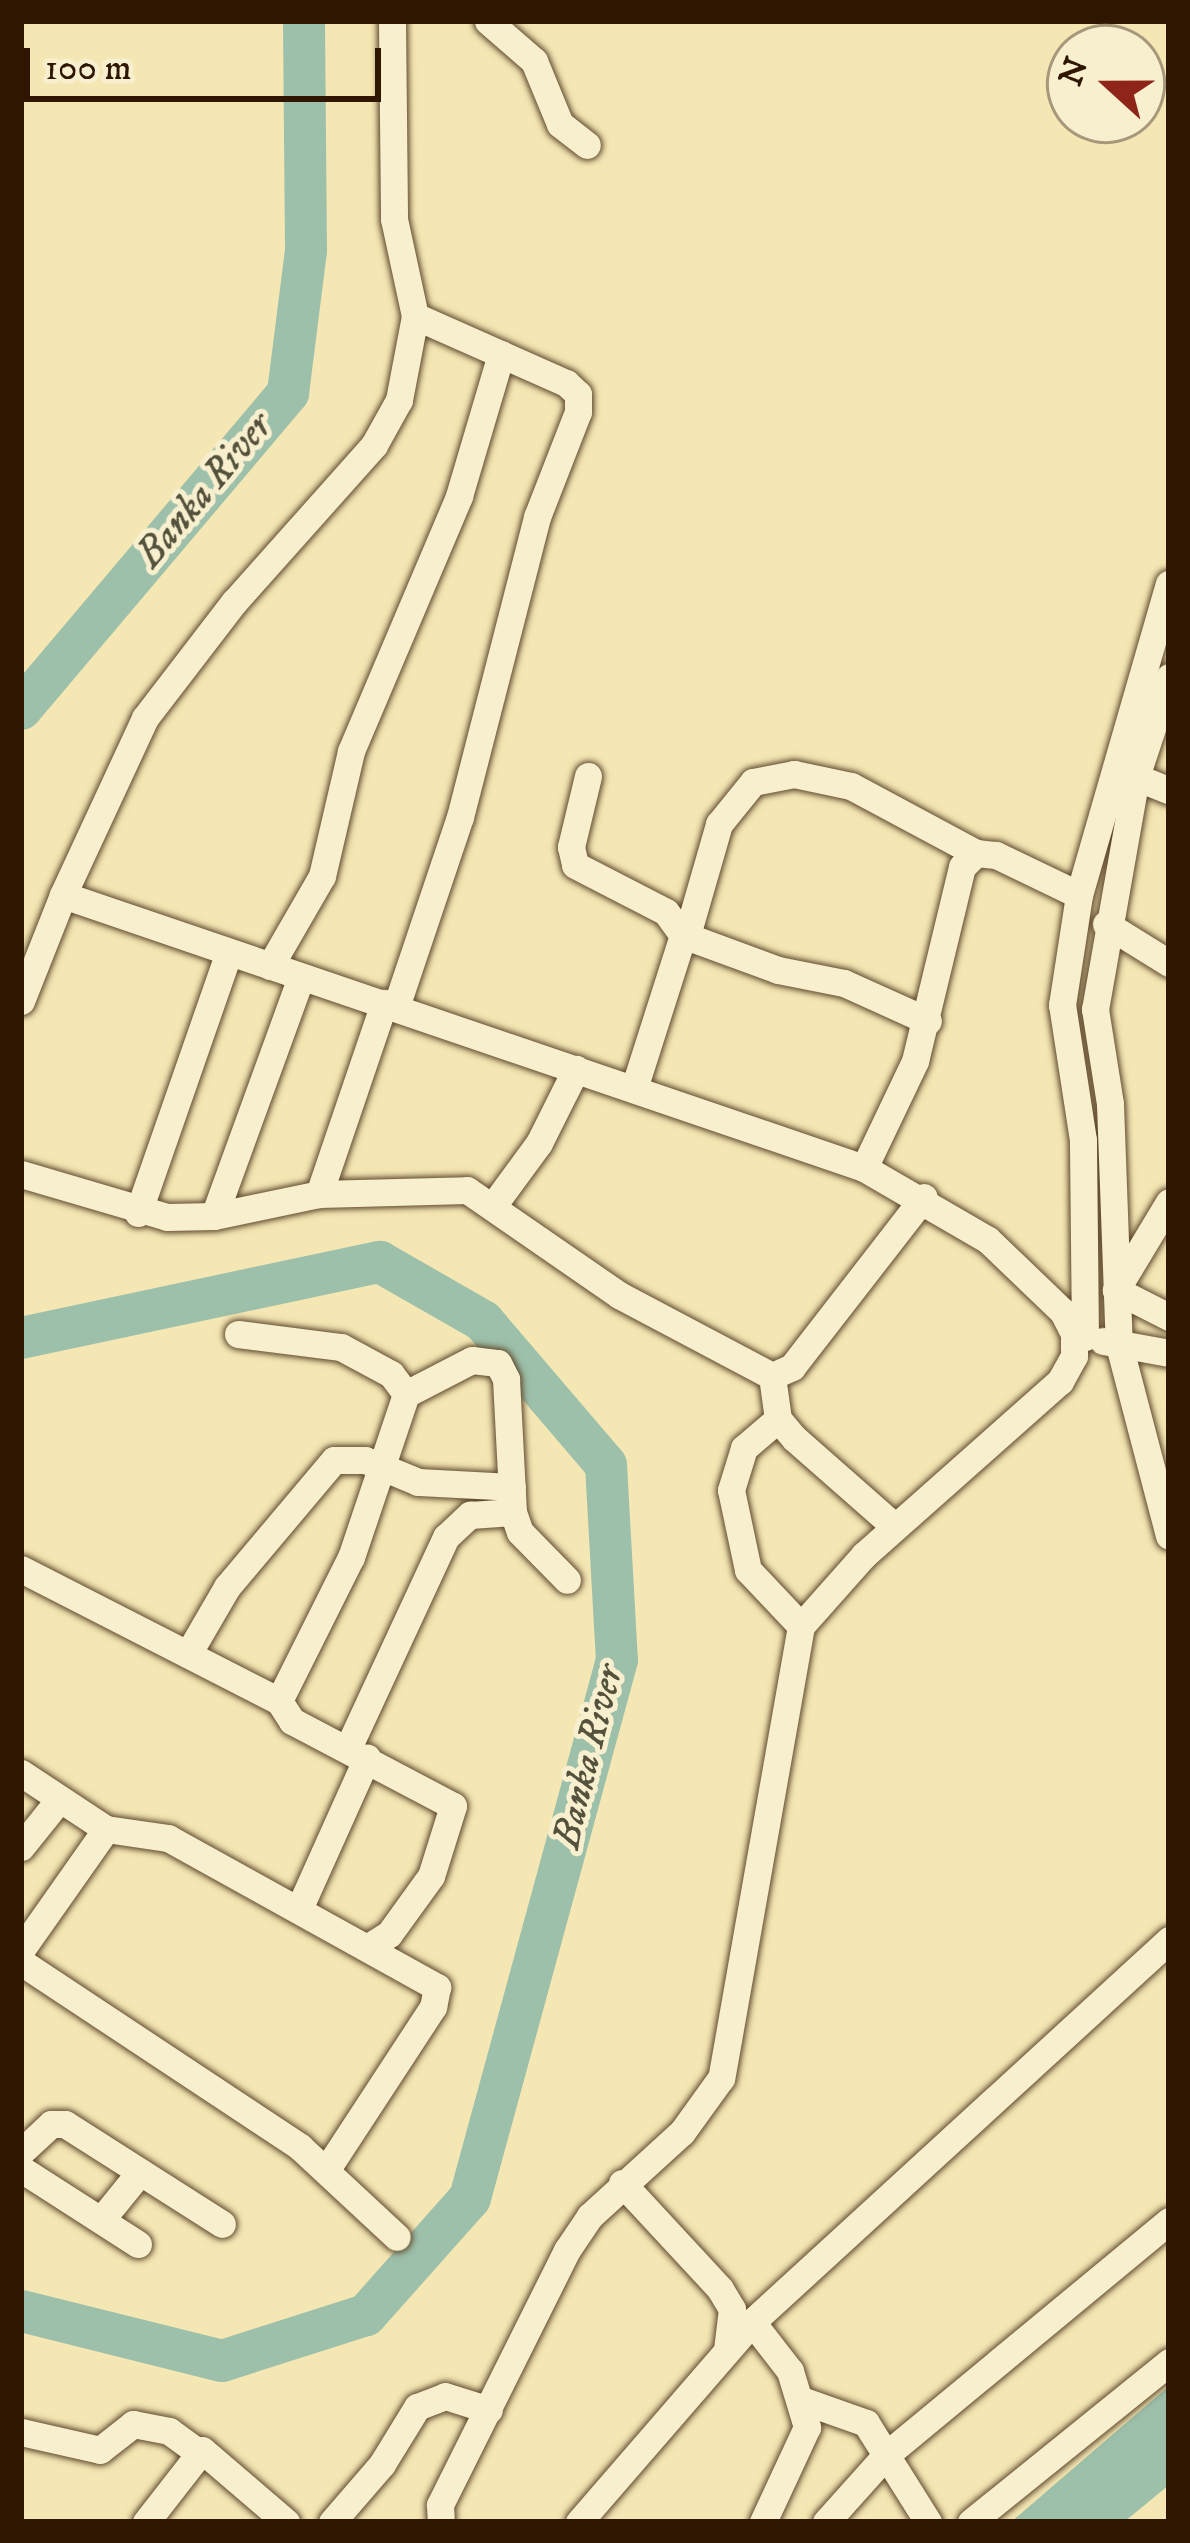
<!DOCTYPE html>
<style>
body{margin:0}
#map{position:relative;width:1190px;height:2543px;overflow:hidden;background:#f5e7b4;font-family:"IM FELL DW Pica",serif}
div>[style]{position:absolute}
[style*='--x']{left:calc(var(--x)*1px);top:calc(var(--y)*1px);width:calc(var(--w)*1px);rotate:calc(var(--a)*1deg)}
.water>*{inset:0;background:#9cc0aa}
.river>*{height:42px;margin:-21px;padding:0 21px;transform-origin:21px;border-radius:21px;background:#9cc0aa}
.roads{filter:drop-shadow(0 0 3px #604a2e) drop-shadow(0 0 3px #604a2e)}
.minor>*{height:27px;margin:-13.5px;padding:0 13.5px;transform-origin:13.5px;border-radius:13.5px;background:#f8efce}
span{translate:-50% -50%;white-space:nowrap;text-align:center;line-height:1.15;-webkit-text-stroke:10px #f8efce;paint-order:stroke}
.water-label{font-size:39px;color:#54523c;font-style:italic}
.frame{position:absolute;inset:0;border:24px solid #2e1601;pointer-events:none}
.north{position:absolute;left:1046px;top:24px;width:120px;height:120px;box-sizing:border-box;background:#f8efce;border:3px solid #a7987c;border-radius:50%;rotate:291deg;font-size:33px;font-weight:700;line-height:48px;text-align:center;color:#2e1601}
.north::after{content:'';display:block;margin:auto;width:42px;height:54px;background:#8f2418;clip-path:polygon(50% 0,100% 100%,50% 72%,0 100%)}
.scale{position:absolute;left:24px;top:48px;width:357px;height:54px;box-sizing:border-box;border:6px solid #2e1601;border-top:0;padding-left:15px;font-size:36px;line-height:42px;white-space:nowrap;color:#2e1601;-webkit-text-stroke:9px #f8efce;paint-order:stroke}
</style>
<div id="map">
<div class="water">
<i style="clip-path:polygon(1169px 2386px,1169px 2485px,1124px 2522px,1011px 2522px)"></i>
</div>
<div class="river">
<i style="--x:21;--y:709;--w:414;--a:-49.8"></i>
<i style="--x:288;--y:393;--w:144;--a:-82.8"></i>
<i style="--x:306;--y:250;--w:229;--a:-90.5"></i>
<i style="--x:21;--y:1338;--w:367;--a:-12"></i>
<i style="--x:380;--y:1262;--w:119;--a:29.8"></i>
<i style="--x:483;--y:1321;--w:189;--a:49.5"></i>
<i style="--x:606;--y:1465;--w:195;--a:86.8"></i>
<i style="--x:617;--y:1660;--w:558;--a:105.28"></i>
<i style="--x:470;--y:2198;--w:157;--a:131.6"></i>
<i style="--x:366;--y:2315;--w:151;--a:162.3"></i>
<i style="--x:222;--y:2361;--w:207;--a:-166"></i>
</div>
<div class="roads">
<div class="minor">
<i style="--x:392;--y:21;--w:198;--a:89.4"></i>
<i style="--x:394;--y:219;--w:99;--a:77.8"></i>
<i style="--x:415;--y:316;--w:86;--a:100.8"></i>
<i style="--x:399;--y:400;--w:51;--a:119.1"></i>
<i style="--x:374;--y:445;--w:210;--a:131.7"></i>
<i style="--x:234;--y:602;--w:146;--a:127.5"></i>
<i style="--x:145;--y:718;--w:195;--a:114.9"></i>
<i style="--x:63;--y:895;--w:846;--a:18.82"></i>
<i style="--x:864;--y:1168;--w:143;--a:30.1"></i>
<i style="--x:988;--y:1240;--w:104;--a:43.8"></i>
<i style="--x:1063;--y:1312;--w:25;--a:63"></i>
<i style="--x:1074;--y:1334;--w:22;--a:90"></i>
<i style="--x:1074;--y:1356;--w:29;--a:119"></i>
<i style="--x:1060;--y:1381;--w:262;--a:138.4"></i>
<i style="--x:864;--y:1555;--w:95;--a:131.6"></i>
<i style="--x:801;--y:1626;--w:459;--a:100"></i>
<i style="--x:721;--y:2078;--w:67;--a:125.8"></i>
<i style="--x:682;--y:2132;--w:125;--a:137.6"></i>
<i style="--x:590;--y:2216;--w:41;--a:124.1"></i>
<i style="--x:567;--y:2250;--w:285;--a:116.5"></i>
<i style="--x:440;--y:2505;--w:17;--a:87"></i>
<i style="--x:488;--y:21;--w:61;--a:41"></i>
<i style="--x:534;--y:61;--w:68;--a:67.6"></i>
<i style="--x:560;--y:124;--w:34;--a:38"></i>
<i style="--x:1169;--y:677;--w:105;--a:108.3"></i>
<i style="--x:1136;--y:777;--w:236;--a:100"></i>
<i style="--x:1095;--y:1009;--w:96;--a:81"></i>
<i style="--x:1110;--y:1104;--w:241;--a:87.9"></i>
<i style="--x:1119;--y:1345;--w:197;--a:75.3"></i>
<i style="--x:588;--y:776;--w:73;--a:103.5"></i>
<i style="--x:571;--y:847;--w:18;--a:77"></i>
<i style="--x:575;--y:865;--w:102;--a:27.3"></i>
<i style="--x:666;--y:912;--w:29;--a:54"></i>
<i style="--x:683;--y:935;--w:162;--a:107.7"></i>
<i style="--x:1136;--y:777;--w:35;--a:22"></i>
<i style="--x:1106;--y:924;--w:74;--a:31.8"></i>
<i style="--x:683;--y:935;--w:101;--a:20.2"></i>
<i style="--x:778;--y:970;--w:67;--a:11.1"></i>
<i style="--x:844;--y:983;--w:92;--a:24.3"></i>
<i style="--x:687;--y:935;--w:116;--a:-73.9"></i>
<i style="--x:719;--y:824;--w:54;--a:-51"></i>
<i style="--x:753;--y:782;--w:42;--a:-11"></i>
<i style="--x:794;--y:774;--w:58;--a:11.9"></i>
<i style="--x:851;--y:786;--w:142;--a:28.2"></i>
<i style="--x:270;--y:966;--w:104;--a:-60"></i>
<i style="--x:322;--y:876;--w:128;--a:-76.9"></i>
<i style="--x:351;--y:751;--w:277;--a:-67"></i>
<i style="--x:459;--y:496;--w:148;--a:-73.5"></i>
<i style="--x:21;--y:1001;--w:114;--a:-68.4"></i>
<i style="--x:396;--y:1007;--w:200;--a:-71.4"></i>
<i style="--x:460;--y:817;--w:310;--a:-75.6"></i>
<i style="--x:537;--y:517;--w:113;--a:-68.7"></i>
<i style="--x:578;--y:412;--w:18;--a:-90"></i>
<i style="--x:578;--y:394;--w:16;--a:-137"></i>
<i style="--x:566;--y:383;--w:165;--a:-156.1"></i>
<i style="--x:864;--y:1168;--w:119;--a:-64.5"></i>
<i style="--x:915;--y:1061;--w:200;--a:-76.4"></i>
<i style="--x:962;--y:867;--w:20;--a:-45"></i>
<i style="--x:976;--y:853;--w:20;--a:6"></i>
<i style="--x:996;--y:855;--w:92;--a:25.7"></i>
<i style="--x:21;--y:1174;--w:152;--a:16.4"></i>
<i style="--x:167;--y:1217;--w:47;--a:-1.2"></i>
<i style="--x:214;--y:1216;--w:107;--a:-11.8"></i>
<i style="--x:319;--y:1194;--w:148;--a:-1.5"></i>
<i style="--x:467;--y:1190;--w:185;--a:34.6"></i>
<i style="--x:619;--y:1295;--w:173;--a:27.9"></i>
<i style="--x:772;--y:1376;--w:22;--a:-24"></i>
<i style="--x:792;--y:1367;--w:215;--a:-52.2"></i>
<i style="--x:319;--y:1194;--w:202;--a:-71.2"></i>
<i style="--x:1169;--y:1202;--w:103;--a:121.1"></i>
<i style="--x:1116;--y:1290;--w:59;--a:27"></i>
<i style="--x:495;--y:1203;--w:74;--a:-53.7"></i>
<i style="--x:539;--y:1143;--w:83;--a:-63.4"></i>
<i style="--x:138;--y:1213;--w:276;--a:-70.8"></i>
<i style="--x:214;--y:1216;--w:254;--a:-70"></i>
<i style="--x:238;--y:1334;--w:104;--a:7.2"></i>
<i style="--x:341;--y:1347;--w:57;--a:28.4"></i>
<i style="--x:391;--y:1374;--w:25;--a:53"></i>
<i style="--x:406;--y:1394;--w:172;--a:108.6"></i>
<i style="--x:351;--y:1557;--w:161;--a:116.6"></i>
<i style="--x:279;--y:1701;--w:24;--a:57"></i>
<i style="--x:292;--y:1721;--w:182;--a:27.8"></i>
<i style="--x:453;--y:1806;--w:73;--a:107.4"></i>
<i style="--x:431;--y:1876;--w:72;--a:125.9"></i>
<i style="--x:389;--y:1934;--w:22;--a:148"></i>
<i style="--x:1085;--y:1337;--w:197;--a:-90.6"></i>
<i style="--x:1083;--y:1140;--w:137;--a:-98.8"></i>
<i style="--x:1062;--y:1005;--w:111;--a:-81.2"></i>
<i style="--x:1079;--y:895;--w:324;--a:-73.9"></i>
<i style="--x:1103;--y:1341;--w:67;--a:10.3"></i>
<i style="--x:772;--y:1376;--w:43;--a:82.1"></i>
<i style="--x:778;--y:1419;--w:25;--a:50"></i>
<i style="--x:794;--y:1438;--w:133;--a:41.3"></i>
<i style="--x:406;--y:1394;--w:74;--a:-27.3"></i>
<i style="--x:472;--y:1360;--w:26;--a:7"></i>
<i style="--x:498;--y:1363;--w:18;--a:63"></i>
<i style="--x:506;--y:1379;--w:133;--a:87"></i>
<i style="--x:513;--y:1512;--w:21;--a:71"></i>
<i style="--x:520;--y:1532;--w:67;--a:45.6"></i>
<i style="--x:778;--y:1419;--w:45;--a:139.5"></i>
<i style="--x:744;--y:1448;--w:44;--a:107.2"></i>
<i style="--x:731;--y:1490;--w:82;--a:78"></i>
<i style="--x:748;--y:1570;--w:77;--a:46.6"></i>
<i style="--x:21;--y:1569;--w:290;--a:27.1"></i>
<i style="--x:188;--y:1654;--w:78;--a:-59.8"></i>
<i style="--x:227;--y:1587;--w:166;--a:-49.9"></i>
<i style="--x:334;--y:1460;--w:31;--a:0"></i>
<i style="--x:365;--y:1460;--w:57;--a:22.5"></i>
<i style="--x:418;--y:1482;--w:94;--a:3"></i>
<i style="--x:348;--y:1748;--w:233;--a:-65.1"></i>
<i style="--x:446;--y:1537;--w:33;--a:-43"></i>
<i style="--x:470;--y:1515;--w:43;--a:-4"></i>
<i style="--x:21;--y:1773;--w:102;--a:33.4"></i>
<i style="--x:106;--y:1829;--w:63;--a:8.3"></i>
<i style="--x:168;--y:1838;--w:308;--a:29"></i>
<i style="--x:437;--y:1987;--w:20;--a:101"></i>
<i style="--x:433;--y:2007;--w:194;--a:123.2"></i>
<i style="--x:21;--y:1847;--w:59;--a:-51.2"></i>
<i style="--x:299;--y:1909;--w:166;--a:-65.8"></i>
<i style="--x:21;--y:1950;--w:148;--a:-54.9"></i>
<i style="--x:21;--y:1962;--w:335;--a:33.5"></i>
<i style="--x:300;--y:2147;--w:132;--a:42.9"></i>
<i style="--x:21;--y:2152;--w:41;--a:-43"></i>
<i style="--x:51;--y:2124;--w:14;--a:0"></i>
<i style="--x:65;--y:2124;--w:186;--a:32.5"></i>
<i style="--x:21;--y:2169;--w:139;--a:32.7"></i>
<i style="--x:622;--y:2183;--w:144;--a:47.2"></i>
<i style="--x:720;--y:2289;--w:23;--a:59"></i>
<i style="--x:732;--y:2309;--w:38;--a:97"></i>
<i style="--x:101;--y:2220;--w:62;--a:-50.9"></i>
<i style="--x:752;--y:2322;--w:62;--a:52.2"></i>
<i style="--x:790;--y:2371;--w:59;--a:73.1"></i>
<i style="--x:807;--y:2427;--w:105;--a:114.9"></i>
<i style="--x:804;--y:2401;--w:66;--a:19.5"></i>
<i style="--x:866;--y:2423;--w:117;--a:57.9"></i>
<i style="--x:21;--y:2432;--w:81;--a:12.8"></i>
<i style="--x:100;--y:2450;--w:42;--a:-38.2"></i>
<i style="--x:133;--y:2424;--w:37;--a:11"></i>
<i style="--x:169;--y:2431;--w:34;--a:36"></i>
<i style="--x:146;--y:2522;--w:91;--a:-52.1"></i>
<i style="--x:202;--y:2450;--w:111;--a:40.6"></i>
<i style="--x:332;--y:2522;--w:77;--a:-49.2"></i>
<i style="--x:382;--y:2464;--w:67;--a:-58.4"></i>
<i style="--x:417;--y:2407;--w:30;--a:-21"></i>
<i style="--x:445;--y:2396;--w:46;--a:17.7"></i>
<i style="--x:579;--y:2522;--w:264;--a:-49.1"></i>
<i style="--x:752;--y:2322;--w:566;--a:-42.49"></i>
<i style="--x:826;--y:2522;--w:90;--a:-48.2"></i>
<i style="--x:886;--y:2455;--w:367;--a:-39.6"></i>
<i style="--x:971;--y:2522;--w:255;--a:-38.9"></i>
</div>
</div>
<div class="water-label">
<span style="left:205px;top:491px;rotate:-50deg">Banka River</span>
<span style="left:589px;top:1757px;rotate:-76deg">Banka River</span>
</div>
<div class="frame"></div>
<div class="north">N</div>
<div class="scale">100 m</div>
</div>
